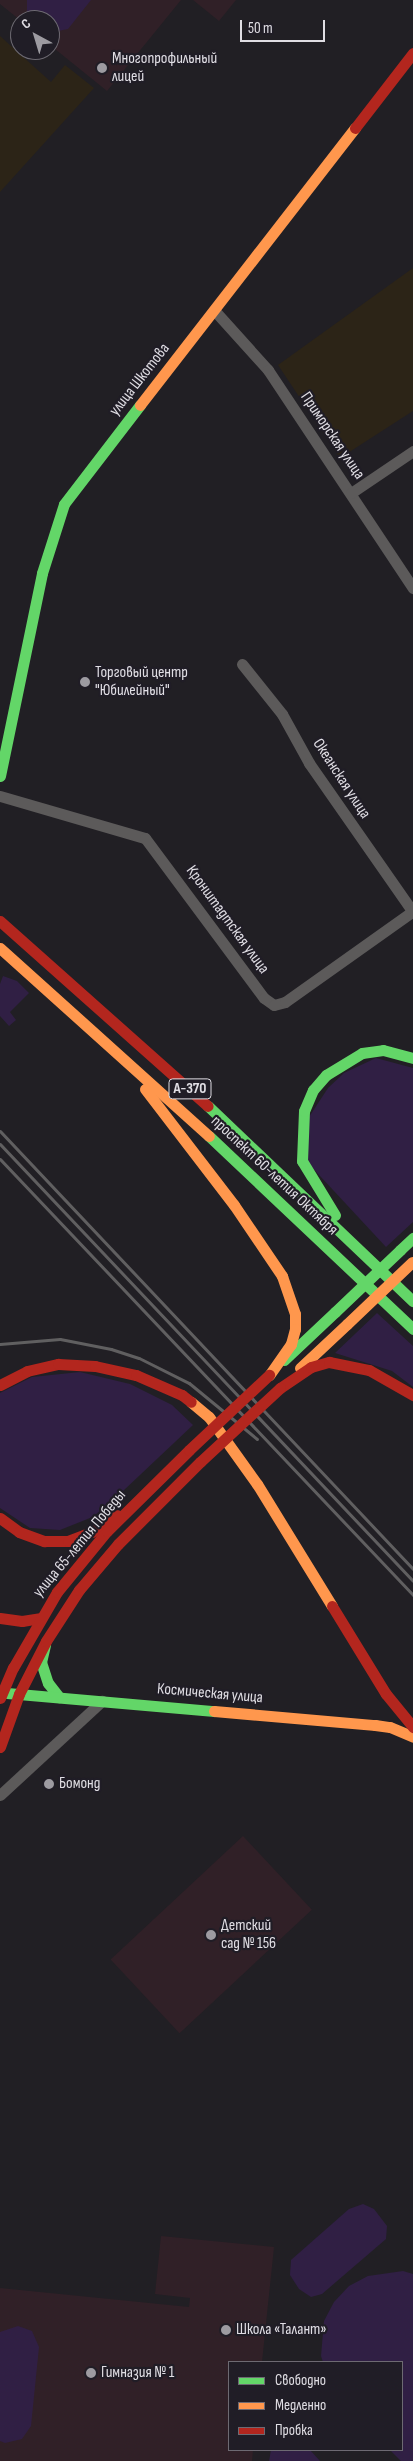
<!DOCTYPE html>
<meta charset="utf-8">
<style>
body{margin:0}
#map{position:relative;width:413px;height:2461px;overflow:hidden;background:#211f24;font-family:"Sofia Sans Condensed",sans-serif}
div>[style]{position:absolute}
[style*='--x']{left:calc(var(--x)*1px);top:calc(var(--y)*1px);width:calc(var(--w)*1px);rotate:calc(var(--a)*1deg)}
.industrial>*{inset:0;background:#2c2417}
.education>*{inset:0;background:#302027;transform-origin:0 0}
.green>*{inset:0;background:#301f44}
.street>*{height:11px;margin:-5.5px;padding:0 5.5px;transform-origin:5.5px;border-radius:5.5px;background:#5c5a5a}
.fast>*{height:11px;margin:-5.5px;padding:0 5.5px;transform-origin:5.5px;border-radius:5.5px;background:#63d668}
.slow>*{height:11px;margin:-5.5px;padding:0 5.5px;transform-origin:5.5px;border-radius:5.5px;background:#ff974d}
.jam>*{height:11px;margin:-5.5px;padding:0 5.5px;transform-origin:5.5px;border-radius:5.5px;background:#b3261e}
.rail>*{height:3px;margin:-1.5px;padding:0 1.5px;transform-origin:1.5px;border-radius:1.5px;background:#605f60}
.fast-bridge>*{height:11px;margin:-5.5px;padding:0 5.5px;transform-origin:5.5px;border-radius:5.5px;background:#63d668}
.slow-bridge>*{height:11px;margin:-5.5px;padding:0 5.5px;transform-origin:5.5px;border-radius:5.5px;background:#ff974d}
.jam-bridge>*{height:11px;margin:-5.5px;padding:0 5.5px;transform-origin:5.5px;border-radius:5.5px;background:#b3261e}
.dots>*{width:14px;height:14px;translate:-50% -50%;box-sizing:border-box;border:2px solid #201d26;border-radius:50%}
span{translate:-50% -50%;white-space:nowrap;text-align:center;line-height:1.15;-webkit-text-stroke:4.5px #201d26;paint-order:stroke}
.shield-label span{padding:1px 4px;background:#201d26;border:1px solid;border-radius:4px;-webkit-text-stroke-width:0}
.shield-label{font-size:15px;color:#e0dee4;font-weight:700}
.poi-label{font-size:16px;color:#e0dee4}
.left{translate:0 -50%;text-align:left}
.street-label{font-size:16px;color:#e0dee4}
.legend{position:absolute;left:228px;top:2361px;width:175px;height:90px;box-sizing:border-box;background:#201d26;border:1px solid #6d6a72;margin:0;padding:6px 9px;list-style:none;font-size:15px;color:#e0dee4}
.legend li{display:flex;align-items:center;gap:10px;height:25px}
.legend b{width:25px;border:1px solid #6d6a72}
.north{position:absolute;left:10px;top:10px;width:50px;height:50px;box-sizing:border-box;background:#201d26;border:1px solid #6d6a72;border-radius:50%;rotate:321deg;font-size:14px;font-weight:700;line-height:20px;text-align:center;color:#e0dee4}
.north::after{content:'';display:block;margin:auto;width:18px;height:22px;background:#9d9ba1;clip-path:polygon(50% 0,100% 100%,50% 72%,0 100%)}
.scale{position:absolute;left:240px;top:20px;width:85px;height:22px;box-sizing:border-box;border:2px solid #e0dee4;border-top:0;padding-left:6px;font-size:15px;line-height:18px;white-space:nowrap;color:#e0dee4;-webkit-text-stroke:4px #201d26;paint-order:stroke}
</style>
<div id="map">
<div class="industrial">
<i style="clip-path:polygon(0 36px,51px 82px,65px 65px,94px 88px,0 192px)"></i>
<i style="clip-path:polygon(413px 268px,413px 411px,340px 458px,278px 365px)"></i>
</div>
<div class="education">
<i style="clip-path:polygon(0 0,181px 0,107px 91px,50px 45px,50px 20px,20px 20px,0 4px)"></i>
<i style="clip-path:polygon(193px 0,236px 0,219px 21px)"></i>
<i style="left:243px;top:1836px;width:101px;height:181px;rotate:47deg"></i>
<i style="clip-path:polygon(161px 2236px,274px 2247px,262px 2362px,229px 2362px,229px 2444px,175px 2439px,229px 2444px,229px 2450px,253px 2450px,252px 2461px,0 2461px,0 2288px,189px 2307px,190px 2298px,155px 2294px)"></i>
</div>
<div class="green">
<i style="clip-path:polygon(27px 0,91px 0,68px 29px,53px 32px,50px 20px,34px 20px,27px 12px)"></i>
<i style="clip-path:polygon(3px 976px,17px 981px,29px 993px,10px 1012px,16px 1020px,9px 1026px,0 1016px,0 984px)"></i>
<i style="clip-path:polygon(376px 1058px,413px 1068px,413px 1222px,386px 1247px,307px 1162px,309px 1117px,328px 1088px,344px 1073px)"></i>
<i style="clip-path:polygon(377px 1313px,413px 1346px,413px 1387px,392px 1371px,335px 1353px)"></i>
<i style="clip-path:polygon(80px 1372px,130px 1384px,172px 1405px,193px 1425px,105px 1508px,90px 1518px,60px 1530px,30px 1528px,0 1508px,0 1393px,32px 1377px)"></i>
<i style="clip-path:polygon(363px 2204px,374px 2209px,387px 2226px,386px 2239px,322px 2294px,311px 2297px,299px 2289px,290px 2275px,291px 2260px,349px 2209px)"></i>
<i style="clip-path:polygon(403px 2271px,413px 2274px,413px 2461px,401px 2461px,390px 2450px,402px 2450px,402px 2362px,323px 2362px,321px 2356px,324px 2321px,334px 2302px,349px 2286px,368px 2276px)"></i>
<i style="clip-path:polygon(18px 2326px,32px 2331px,39px 2347px,31px 2426px,22px 2439px,5px 2443px,0 2441px,0 2332px)"></i>
<i style="clip-path:polygon(271px 2450px,310px 2450px,320px 2461px,269px 2461px)"></i>
</div>
<div class="street">
<i style="--x:214;--y:310;--w:81;--a:48"></i>
<i style="--x:268;--y:370;--w:262;--a:56.4"></i>
<i style="--x:351;--y:493;--w:75;--a:-34.1"></i>
<i style="--x:242;--y:664;--w:64;--a:51.3"></i>
<i style="--x:282;--y:714;--w:56;--a:61.1"></i>
<i style="--x:309;--y:763;--w:182;--a:55.1"></i>
<i style="--x:0;--y:796;--w:151;--a:16.2"></i>
<i style="--x:145;--y:838;--w:199;--a:53.4"></i>
<i style="--x:264;--y:998;--w:12;--a:35"></i>
<i style="--x:274;--y:1005;--w:11;--a:-15"></i>
<i style="--x:285;--y:1002;--w:157;--a:-35.4"></i>
<i style="--x:0;--y:1795;--w:139;--a:-42.7"></i>
</div>
<div class="fast">
<i style="--x:0;--y:776;--w:207;--a:-78.3"></i>
<i style="--x:42;--y:573;--w:72;--a:-72.3"></i>
<i style="--x:64;--y:504;--w:125;--a:-52.5"></i>
<i style="--x:208;--y:1106;--w:283;--a:43.6"></i>
<i style="--x:209;--y:1136;--w:281;--a:43.4"></i>
<i style="--x:335;--y:1215;--w:63;--a:-121.4"></i>
<i style="--x:302;--y:1161;--w:50;--a:-87.7"></i>
<i style="--x:304;--y:1111;--w:23;--a:-67"></i>
<i style="--x:313;--y:1090;--w:20;--a:-49"></i>
<i style="--x:326;--y:1075;--w:42;--a:-31.4"></i>
<i style="--x:362;--y:1053;--w:21;--a:-8"></i>
<i style="--x:383;--y:1050;--w:31;--a:15"></i>
<i style="--x:400;--y:1250;--w:18;--a:-43"></i>
<i style="--x:284;--y:1360;--w:70;--a:-43.3"></i>
<i style="--x:45;--y:1645;--w:17;--a:103"></i>
<i style="--x:41;--y:1662;--w:22;--a:72"></i>
<i style="--x:48;--y:1683;--w:18;--a:52"></i>
<i style="--x:7;--y:1693;--w:208;--a:5"></i>
</div>
<div class="slow">
<i style="--x:140;--y:405;--w:351;--a:-52.2"></i>
<i style="--x:0;--y:948;--w:281;--a:42"></i>
<i style="--x:145;--y:1089;--w:146;--a:52.5"></i>
<i style="--x:234;--y:1205;--w:86;--a:55.9"></i>
<i style="--x:282;--y:1276;--w:40;--a:71.1"></i>
<i style="--x:295;--y:1314;--w:15;--a:90"></i>
<i style="--x:295;--y:1329;--w:16;--a:105"></i>
<i style="--x:291;--y:1344;--w:38;--a:125"></i>
<i style="--x:300;--y:1368;--w:64;--a:-43.1"></i>
<i style="--x:191;--y:1402;--w:23;--a:40"></i>
<i style="--x:209;--y:1417;--w:82;--a:54.4"></i>
<i style="--x:257;--y:1484;--w:143;--a:58.4"></i>
<i style="--x:214;--y:1711;--w:162;--a:5"></i>
<i style="--x:375;--y:1725;--w:15;--a:8"></i>
<i style="--x:390;--y:1727;--w:25;--a:23"></i>
</div>
<div class="jam">
<i style="--x:355;--y:128;--w:95;--a:-52.3"></i>
<i style="--x:0;--y:921;--w:278;--a:41.7"></i>
<i style="--x:0;--y:1385;--w:30;--a:-27"></i>
<i style="--x:27;--y:1371;--w:32;--a:-13"></i>
<i style="--x:58;--y:1364;--w:37;--a:3"></i>
<i style="--x:95;--y:1366;--w:42;--a:12.4"></i>
<i style="--x:136;--y:1375;--w:50;--a:23.5"></i>
<i style="--x:182;--y:1395;--w:11;--a:38"></i>
<i style="--x:280;--y:1388;--w:37;--a:-34"></i>
<i style="--x:311;--y:1367;--w:19;--a:-16"></i>
<i style="--x:329;--y:1362;--w:41;--a:11.3"></i>
<i style="--x:369;--y:1370;--w:51;--a:29.6"></i>
<i style="--x:0;--y:1518;--w:24;--a:36"></i>
<i style="--x:19;--y:1532;--w:27;--a:20"></i>
<i style="--x:44;--y:1541;--w:24;--a:0"></i>
<i style="--x:68;--y:1541;--w:26;--a:-21"></i>
<i style="--x:92;--y:1532;--w:30;--a:-34"></i>
<i style="--x:332;--y:1606;--w:103;--a:58.5"></i>
<i style="--x:386;--y:1694;--w:43;--a:50.7"></i>
<i style="--x:0;--y:1618;--w:22;--a:8"></i>
<i style="--x:22;--y:1621;--w:18;--a:-9"></i>
<i style="--x:0;--y:1698;--w:33;--a:-67"></i>
<i style="--x:13;--y:1668;--w:88;--a:-59.9"></i>
<i style="--x:57;--y:1592;--w:79;--a:-50.7"></i>
<i style="--x:107;--y:1531;--w:115;--a:-44.6"></i>
<i style="--x:0;--y:1747;--w:56;--a:-70.3"></i>
<i style="--x:19;--y:1694;--w:59;--a:-63"></i>
<i style="--x:46;--y:1641;--w:61;--a:-57.1"></i>
<i style="--x:79;--y:1590;--w:60;--a:-49.7"></i>
<i style="--x:118;--y:1544;--w:116;--a:-45"></i>
</div>
<div class="rail">
<i style="--x:0;--y:1131;--w:602;--a:46.68"></i>
<i style="--x:0;--y:1144;--w:601;--a:46.62"></i>
<i style="--x:0;--y:1159;--w:601;--a:46.55"></i>
<i style="--x:0;--y:1344;--w:60;--a:-4.8"></i>
<i style="--x:60;--y:1339;--w:52;--a:11.1"></i>
<i style="--x:111;--y:1349;--w:29;--a:18"></i>
<i style="--x:139;--y:1358;--w:56;--a:26.6"></i>
<i style="--x:189;--y:1383;--w:88;--a:39.5"></i>
</div>
<div class="fast-bridge">
<i style="--x:335;--y:1312;--w:90;--a:-43.6"></i>
</div>
<div class="slow-bridge">
<i style="--x:347;--y:1324;--w:90;--a:-43.6"></i>
</div>
<div class="jam-bridge">
<i style="--x:189;--y:1450;--w:110;--a:-43.2"></i>
<i style="--x:200;--y:1462;--w:109;--a:-42.8"></i>
</div>
<div class="dots">
<i style="left:102px;top:68px;background:#9d9ba1"></i>
<i style="left:85px;top:682px;background:#9d9ba1"></i>
<i style="left:49px;top:1784px;background:#9d9ba1"></i>
<i style="left:211px;top:1935px;background:#9d9ba1"></i>
<i style="left:226px;top:2330px;background:#9d9ba1"></i>
<i style="left:91px;top:2373px;background:#9d9ba1"></i>
</div>
<div class="shield-label">
<span style="left:190px;top:1089px">А-370</span>
</div>
<div class="poi-label">
<span class="left" style="left:112px;top:68px">Многопрофильный<br>лицей</span>
<span class="left" style="left:95px;top:682px">Торговый центр<br>"Юбилейный"</span>
<span class="left" style="left:59px;top:1784px">Бомонд</span>
<span class="left" style="left:221px;top:1935px">Детский<br>сад № 156</span>
<span class="left" style="left:236px;top:2330px">Школа «Талант»</span>
<span class="left" style="left:101px;top:2373px">Гимназия № 1</span>
</div>
<div class="street-label">
<span style="left:140px;top:380px;rotate:-52deg">улица Шкотова</span>
<span style="left:332px;top:436px;rotate:56deg">Приморская улица</span>
<span style="left:341px;top:779px;rotate:57deg">Океанская улица</span>
<span style="left:227px;top:920px;rotate:54deg">Кронштадтская улица</span>
<span style="left:274px;top:1176px;rotate:43deg">проспект 60-летия Октября</span>
<span style="left:80px;top:1544px;rotate:-50deg">улица 65-летия Победы</span>
<span style="left:210px;top:1694px;rotate:5deg">Космическая улица</span>
</div>
<ul class="legend">
<li><b style="height:6px;background:#63d668"></b>Свободно</li>
<li><b style="height:6px;background:#ff974d"></b>Медленно</li>
<li><b style="height:6px;background:#b3261e"></b>Пробка</li>
</ul>
<div class="north">С</div>
<div class="scale">50 m</div>
</div>
